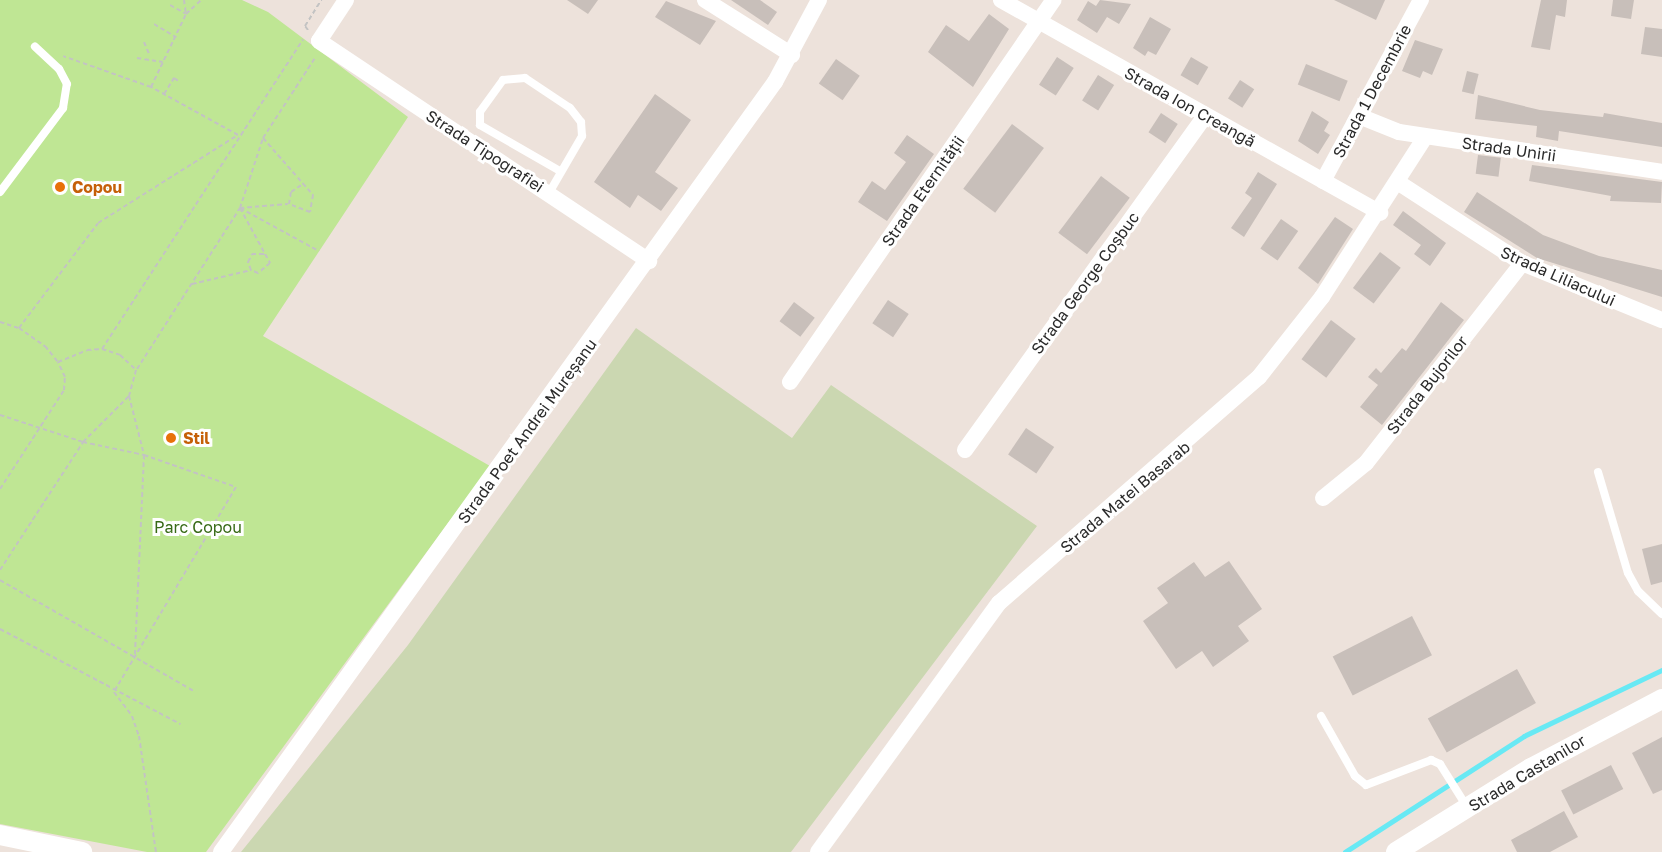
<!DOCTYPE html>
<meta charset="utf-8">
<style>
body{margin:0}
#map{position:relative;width:1662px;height:852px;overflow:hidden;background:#ede2db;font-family:"Golos Text",sans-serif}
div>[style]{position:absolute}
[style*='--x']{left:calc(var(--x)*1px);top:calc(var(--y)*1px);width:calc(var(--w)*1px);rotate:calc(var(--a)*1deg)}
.green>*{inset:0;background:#bfe694}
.cemetery>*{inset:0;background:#cbd7b1}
.stream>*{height:4.5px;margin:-2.25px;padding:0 2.25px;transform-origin:2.25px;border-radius:2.25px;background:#68e9f4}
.building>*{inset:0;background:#c8bfba;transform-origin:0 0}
.path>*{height:2px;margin-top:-1px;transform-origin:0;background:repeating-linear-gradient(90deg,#c3c3c3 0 4.5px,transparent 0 7.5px)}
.service>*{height:8px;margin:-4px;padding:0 4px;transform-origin:4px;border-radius:4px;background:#fff}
.minor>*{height:16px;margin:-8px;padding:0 8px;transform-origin:8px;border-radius:8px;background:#fff}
.tertiary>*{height:20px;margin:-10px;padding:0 10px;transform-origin:10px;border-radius:10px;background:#fff}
.dots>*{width:16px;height:16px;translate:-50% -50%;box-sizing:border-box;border:3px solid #fff;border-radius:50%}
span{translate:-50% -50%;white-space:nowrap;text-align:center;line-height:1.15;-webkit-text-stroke:6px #fff;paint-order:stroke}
.street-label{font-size:16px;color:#2a2a2a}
.food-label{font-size:16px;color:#c56008;font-weight:700}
.left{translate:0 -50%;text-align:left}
.park-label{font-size:16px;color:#376a16}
</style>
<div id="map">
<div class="green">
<i style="clip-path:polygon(0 0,242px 0,268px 12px,408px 117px,263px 336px,490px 466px,206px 852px,147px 852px,0 824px)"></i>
</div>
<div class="cemetery">
<i style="clip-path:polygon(636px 328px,792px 438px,831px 385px,1037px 526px,791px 852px,241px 852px,408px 645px)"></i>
</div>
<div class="stream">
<i style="--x:1345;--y:852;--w:213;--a:-32.9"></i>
<i style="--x:1524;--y:736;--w:153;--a:-25.6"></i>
</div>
<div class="building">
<i style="clip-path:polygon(567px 0,598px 0,588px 14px)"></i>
<i style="clip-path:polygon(731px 0,760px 0,777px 12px,768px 25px)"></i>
<i style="clip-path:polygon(1100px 0,1131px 4px,1119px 24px,1107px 17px,1097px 33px,1077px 20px,1088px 1px,1096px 6px)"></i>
<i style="clip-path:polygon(1334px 0,1385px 0,1376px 20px)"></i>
<i style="clip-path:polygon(1541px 0,1567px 0,1565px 17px,1556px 15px,1550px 50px,1531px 47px)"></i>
<i style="clip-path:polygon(1613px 0,1634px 0,1631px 19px,1611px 16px)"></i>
<i style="clip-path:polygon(666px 1px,716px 21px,700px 45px,655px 17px)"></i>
<i style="clip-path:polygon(989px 14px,1009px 29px,973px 87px,928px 52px,946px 25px,969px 41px)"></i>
<i style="clip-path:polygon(1150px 17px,1171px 29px,1156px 55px,1148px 51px,1145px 56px,1133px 48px)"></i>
<i style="clip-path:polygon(1645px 27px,1662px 29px,1662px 57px,1641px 54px)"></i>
<i style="clip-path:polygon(1415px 40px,1443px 49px,1432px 75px,1423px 71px,1420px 78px,1402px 71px)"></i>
<i style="left:1057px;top:57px;width:20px;height:33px;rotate:33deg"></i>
<i style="left:1191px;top:57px;width:20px;height:21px;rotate:30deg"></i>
<i style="left:836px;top:59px;width:29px;height:30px;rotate:35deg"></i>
<i style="left:1306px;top:64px;width:45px;height:22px;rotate:22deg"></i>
<i style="left:1467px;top:71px;width:12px;height:21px;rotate:14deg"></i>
<i style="left:1098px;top:75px;width:19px;height:30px;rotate:32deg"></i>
<i style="left:1240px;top:80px;width:17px;height:22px;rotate:33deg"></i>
<i style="clip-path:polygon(655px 94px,691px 120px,655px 172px,678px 188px,661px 211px,638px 195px,630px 208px,594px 182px)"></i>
<i style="clip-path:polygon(1478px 95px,1540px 110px,1603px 117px,1604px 113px,1662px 123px,1662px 147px,1559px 131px,1558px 141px,1536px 137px,1537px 126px,1475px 119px)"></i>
<i style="clip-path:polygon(1312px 111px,1329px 122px,1324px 131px,1330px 135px,1318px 154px,1298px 141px)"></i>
<i style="left:1161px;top:113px;width:20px;height:23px;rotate:33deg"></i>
<i style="left:1012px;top:124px;width:40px;height:81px;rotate:37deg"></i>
<i style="clip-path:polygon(907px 135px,934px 154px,887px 221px,858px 202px,872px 181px,885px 190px,906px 162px,894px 153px)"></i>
<i style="left:1478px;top:155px;width:23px;height:19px;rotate:7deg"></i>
<i style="clip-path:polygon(1532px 165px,1662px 182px,1661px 203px,1610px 201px,1611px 196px,1529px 181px)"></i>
<i style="clip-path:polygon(1258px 172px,1277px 184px,1244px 237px,1231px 228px,1252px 198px,1245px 193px)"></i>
<i style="left:1101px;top:176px;width:36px;height:71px;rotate:37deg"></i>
<i style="clip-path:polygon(1477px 192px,1543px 235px,1599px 256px,1662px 270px,1662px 297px,1537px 258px,1464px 212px)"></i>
<i style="clip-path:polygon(1403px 211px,1446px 243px,1430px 266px,1414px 254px,1421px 245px,1393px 225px)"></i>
<i style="clip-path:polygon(1335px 217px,1353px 229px,1318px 284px,1298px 268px)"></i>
<i style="left:1281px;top:219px;width:21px;height:36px;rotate:35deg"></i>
<i style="left:1380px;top:252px;width:26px;height:45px;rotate:37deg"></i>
<i style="left:888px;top:300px;width:25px;height:28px;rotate:34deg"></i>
<i style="left:794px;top:302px;width:26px;height:24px;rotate:37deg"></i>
<i style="clip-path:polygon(1441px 302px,1464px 320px,1382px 425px,1360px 407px,1378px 385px,1368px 377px,1376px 368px,1381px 373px,1402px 348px,1406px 351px)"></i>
<i style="left:1331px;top:320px;width:31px;height:49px;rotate:37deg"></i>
<i style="left:1026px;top:428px;width:34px;height:32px;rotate:34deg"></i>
<i style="clip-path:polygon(1662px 544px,1662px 582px,1651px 585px,1642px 549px)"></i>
<i style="clip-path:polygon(1229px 561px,1262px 609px,1238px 626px,1249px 641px,1213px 667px,1202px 651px,1176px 669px,1143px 621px,1168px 603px,1157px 588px,1194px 562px,1205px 577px)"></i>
<i style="left:1412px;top:616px;width:44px;height:89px;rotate:63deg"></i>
<i style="left:1517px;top:669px;width:39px;height:102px;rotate:61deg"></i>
<i style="clip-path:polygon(1662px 737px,1662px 790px,1653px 794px,1632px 753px)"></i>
<i style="left:1611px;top:765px;width:27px;height:56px;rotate:63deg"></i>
<i style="clip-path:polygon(1564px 811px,1578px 837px,1550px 852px,1517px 852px,1511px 840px)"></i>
</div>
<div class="path">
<i style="--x:184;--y:0;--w:14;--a:82"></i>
<i style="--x:170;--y:5;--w:18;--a:29"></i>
<i style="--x:154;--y:24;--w:26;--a:31"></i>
<i style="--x:308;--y:30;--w:5;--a:-127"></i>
<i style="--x:305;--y:26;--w:31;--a:-58"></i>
<i style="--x:144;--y:42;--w:15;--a:67"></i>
<i style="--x:137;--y:58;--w:26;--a:9"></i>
<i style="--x:151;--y:87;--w:81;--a:-64.4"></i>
<i style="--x:186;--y:14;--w:21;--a:-43"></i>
<i style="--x:164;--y:94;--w:19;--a:-58"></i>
<i style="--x:174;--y:78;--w:7;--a:34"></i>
<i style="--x:263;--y:138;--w:76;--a:48.7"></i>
<i style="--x:313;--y:195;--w:17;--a:100"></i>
<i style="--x:310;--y:212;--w:22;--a:-159"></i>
<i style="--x:289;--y:204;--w:12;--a:-81"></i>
<i style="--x:291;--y:192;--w:14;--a:-34"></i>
<i style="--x:240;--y:208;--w:63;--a:61.4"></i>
<i style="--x:270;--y:263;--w:16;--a:140"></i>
<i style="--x:258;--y:273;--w:8;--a:-157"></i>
<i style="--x:251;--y:270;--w:9;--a:-111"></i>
<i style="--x:248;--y:262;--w:9;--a:-63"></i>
<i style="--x:252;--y:254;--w:12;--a:0"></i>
<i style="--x:240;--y:208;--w:90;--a:28.6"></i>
<i style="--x:240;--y:208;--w:48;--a:-4.8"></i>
<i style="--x:192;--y:284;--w:61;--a:-13.3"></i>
<i style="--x:0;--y:322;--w:20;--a:18"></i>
<i style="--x:19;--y:328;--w:32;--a:35"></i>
<i style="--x:45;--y:346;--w:21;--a:51"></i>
<i style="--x:19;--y:328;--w:131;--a:-53"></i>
<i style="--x:98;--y:223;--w:165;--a:-32.2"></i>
<i style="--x:238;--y:135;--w:99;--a:-151.1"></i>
<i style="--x:151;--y:87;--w:93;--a:-160.6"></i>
<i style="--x:102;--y:349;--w:369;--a:-57"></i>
<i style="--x:137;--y:369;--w:191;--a:-57.4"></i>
<i style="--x:240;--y:208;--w:74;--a:-71.8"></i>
<i style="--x:263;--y:138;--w:95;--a:-57"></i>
<i style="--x:0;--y:415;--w:87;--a:18"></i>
<i style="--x:83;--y:442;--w:62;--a:12"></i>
<i style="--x:144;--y:455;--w:97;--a:19.2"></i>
<i style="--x:236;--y:487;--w:239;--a:120.8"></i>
<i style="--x:114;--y:692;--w:30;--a:53"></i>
<i style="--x:132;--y:716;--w:21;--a:71"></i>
<i style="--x:139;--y:736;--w:117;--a:81.7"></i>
<i style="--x:0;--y:489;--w:118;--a:-57.1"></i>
<i style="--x:64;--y:390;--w:13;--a:-86"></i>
<i style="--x:65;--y:377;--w:17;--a:-115"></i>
<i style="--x:58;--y:362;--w:31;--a:-22"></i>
<i style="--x:87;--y:350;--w:15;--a:-4"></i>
<i style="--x:102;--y:349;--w:19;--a:18"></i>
<i style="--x:120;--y:355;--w:22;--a:43"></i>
<i style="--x:136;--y:370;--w:27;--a:105"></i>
<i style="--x:129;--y:396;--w:61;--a:75.7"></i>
<i style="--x:144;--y:455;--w:201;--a:92.6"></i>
<i style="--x:0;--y:570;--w:153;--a:-57"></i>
<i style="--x:83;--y:442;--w:65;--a:-45"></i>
<i style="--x:0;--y:580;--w:224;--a:29.8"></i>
<i style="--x:0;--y:629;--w:204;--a:27.8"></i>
</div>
<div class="service">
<i style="--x:0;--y:192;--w:105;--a:-53.1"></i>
<i style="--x:63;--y:108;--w:24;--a:-81"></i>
<i style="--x:67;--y:84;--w:17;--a:-118"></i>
<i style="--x:59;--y:69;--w:33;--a:-137"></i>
<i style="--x:549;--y:193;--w:66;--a:-59.9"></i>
<i style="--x:582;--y:136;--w:14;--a:-94"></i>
<i style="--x:581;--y:122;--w:18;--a:-128"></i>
<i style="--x:570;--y:108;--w:54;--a:-146.3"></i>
<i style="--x:525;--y:78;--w:22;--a:175"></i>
<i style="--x:503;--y:80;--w:39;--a:126"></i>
<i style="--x:480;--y:112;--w:13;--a:90"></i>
<i style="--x:480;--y:125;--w:92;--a:29.9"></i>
<i style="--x:1598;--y:472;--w:105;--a:73.5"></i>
<i style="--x:1628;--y:573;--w:21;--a:61"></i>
<i style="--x:1638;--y:591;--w:33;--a:44"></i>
<i style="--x:1321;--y:716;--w:69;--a:60.5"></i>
<i style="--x:1355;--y:776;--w:14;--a:39"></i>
<i style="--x:1366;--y:785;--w:70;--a:-21"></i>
<i style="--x:1431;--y:760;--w:10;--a:24"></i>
<i style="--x:1440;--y:764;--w:51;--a:57.9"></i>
</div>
<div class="minor">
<i style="--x:346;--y:0;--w:49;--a:123.4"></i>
<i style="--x:319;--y:41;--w:397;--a:33.7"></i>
<i style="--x:705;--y:0;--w:103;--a:32.3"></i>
<i style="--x:1001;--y:0;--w:435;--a:29.3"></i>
<i style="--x:1359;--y:116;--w:43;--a:21.8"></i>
<i style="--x:1399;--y:132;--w:266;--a:8.6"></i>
<i style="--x:1323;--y:181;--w:206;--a:-61.6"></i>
<i style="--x:1399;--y:183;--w:147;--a:33"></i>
<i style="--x:1522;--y:263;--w:151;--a:22.2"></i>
<i style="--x:790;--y:382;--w:464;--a:-55.4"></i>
<i style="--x:965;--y:450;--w:411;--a:-54.3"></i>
<i style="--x:1323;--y:498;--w:55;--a:-39.1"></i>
<i style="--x:1366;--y:463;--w:254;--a:-52"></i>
<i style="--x:221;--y:852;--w:949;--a:-54.27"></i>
<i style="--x:775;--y:82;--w:93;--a:-61.8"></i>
<i style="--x:818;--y:852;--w:308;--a:-54"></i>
<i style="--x:999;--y:603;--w:344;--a:-41"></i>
<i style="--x:1259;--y:377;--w:102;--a:-51.8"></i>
<i style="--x:1322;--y:297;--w:190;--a:-57.2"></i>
</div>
<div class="tertiary">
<i style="--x:0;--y:835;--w:84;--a:11.7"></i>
<i style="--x:1396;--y:852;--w:159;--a:-31.9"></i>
<i style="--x:1531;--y:768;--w:148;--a:-27.8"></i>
</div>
<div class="dots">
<i style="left:60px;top:187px;background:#e8710a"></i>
<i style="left:171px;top:438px;background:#e8710a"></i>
</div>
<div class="street-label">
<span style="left:1372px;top:91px;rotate:-62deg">Strada 1 Decembrie</span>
<span style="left:1190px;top:107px;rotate:29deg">Strada Ion Creangă</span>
<span style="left:1509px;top:149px;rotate:8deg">Strada Unirii</span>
<span style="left:485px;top:151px;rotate:33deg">Strada Tipografiei</span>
<span style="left:923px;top:191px;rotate:-55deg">Strada Eternității</span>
<span style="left:1558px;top:276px;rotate:24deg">Strada Liliacului</span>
<span style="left:1085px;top:283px;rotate:-54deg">Strada George Coșbuc</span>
<span style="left:1427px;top:385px;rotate:-52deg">Strada Bujorilor</span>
<span style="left:527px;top:431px;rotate:-54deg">Strada Poet Andrei Mureșanu</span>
<span style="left:1125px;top:497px;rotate:-40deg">Strada Matei Basarab</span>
<span style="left:1527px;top:773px;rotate:-31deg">Strada Castanilor</span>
</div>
<div class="food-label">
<span class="left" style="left:72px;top:187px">Copou</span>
<span class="left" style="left:183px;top:438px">Stil</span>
</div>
<div class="park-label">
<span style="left:198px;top:527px">Parc Copou</span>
</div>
</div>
